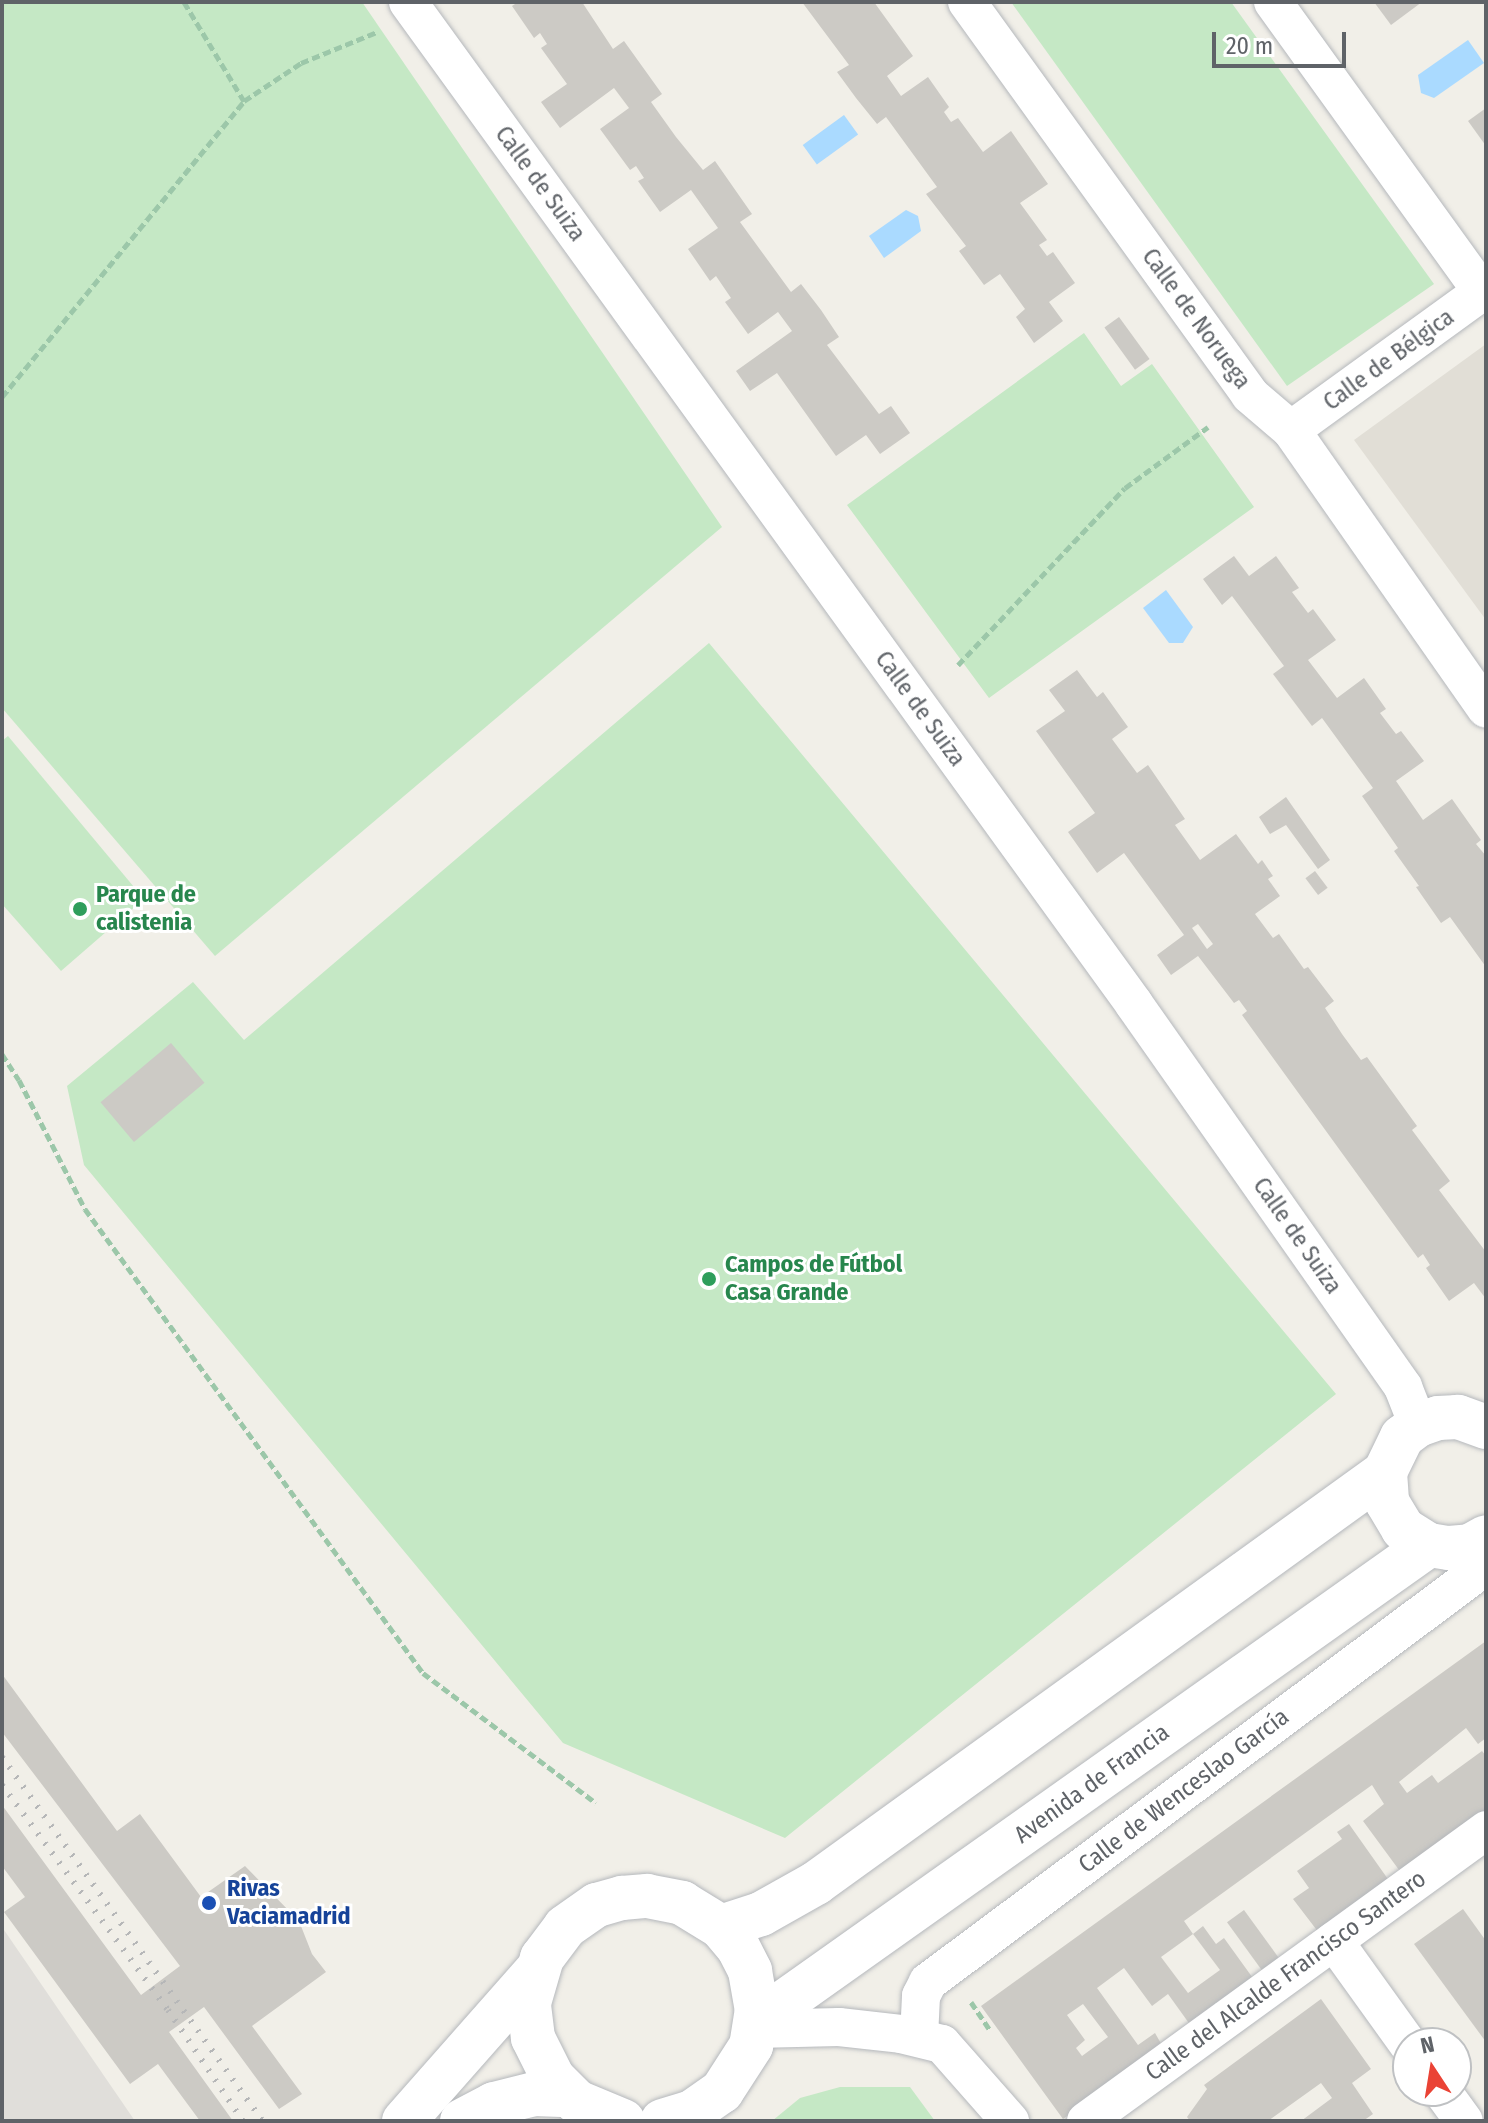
<!DOCTYPE html>
<meta charset="utf-8">
<style>
body{margin:0}
#map{position:relative;width:1488px;height:2123px;overflow:hidden;background:#f1efe8;font-family:"Fira Sans Condensed",sans-serif}
div>[style]{position:absolute}
[style*='--x']{left:calc(var(--x)*1px);top:calc(var(--y)*1px);width:calc(var(--w)*1px);rotate:calc(var(--a)*1deg)}
.industrial>*{inset:0;background:#e0deda}
.education>*{inset:0;background:#e1ded6}
.green>*{inset:0;background:#c5e8c5}
.water>*{inset:0;background:#aadaff;transform-origin:0 0}
.building>*{inset:0;background:#cccac5;transform-origin:0 0}
.path>*{height:5px;margin-top:-2.5px;transform-origin:0;background:repeating-linear-gradient(90deg,#9cc7a9 0 8px,transparent 0 12px)}
.roads{filter:drop-shadow(0 0 2px #b5b8bc) drop-shadow(0 0 2px #b5b8bc)}
.minor>*{height:38px;margin:-19px;padding:0 19px;transform-origin:19px;border-radius:19px;background:#fff}
.tertiary>*{height:44px;margin:-22px;padding:0 22px;transform-origin:22px;border-radius:22px;background:#fff}
.rail>*{height:6px;margin-top:-3px;transform-origin:0;background:repeating-linear-gradient(90deg,#b6b7b8 0 2px,transparent 0 12px)}
.dots>*{width:22px;height:22px;translate:-50% -50%;box-sizing:border-box;border:4px solid #fff;border-radius:50%}
span{translate:-50% -50%;white-space:nowrap;text-align:center;line-height:1.15;-webkit-text-stroke:6px #fff;paint-order:stroke}
.street-label{font-size:24px;color:#5f6368}
.leisure-label{font-size:24px;color:#27864d;font-weight:700}
.left{translate:0 -50%;text-align:left}
.transit-label{font-size:24px;color:#164399;font-weight:700}
.frame{position:absolute;inset:0;border:4px solid #5f6368;pointer-events:none}
.north{position:absolute;left:1392px;top:2027px;width:80px;height:80px;box-sizing:border-box;background:#fff;border:2px solid #bfc1c3;border-radius:50%;rotate:348deg;font-size:22px;font-weight:700;line-height:32px;text-align:center;color:#5f6368}
.north::after{content:'';display:block;margin:auto;width:28px;height:36px;background:#ea4335;clip-path:polygon(50% 0,100% 100%,50% 72%,0 100%)}
.scale{position:absolute;left:1212px;top:32px;width:134px;height:36px;box-sizing:border-box;border:4px solid #5f6368;border-top:0;padding-left:10px;font-size:24px;line-height:28px;white-space:nowrap;color:#5f6368;-webkit-text-stroke:6px #fff;paint-order:stroke}
</style>
<div id="map">
<div class="industrial">
<i style="clip-path:polygon(2px 1927px,135px 2121px,2px 2121px)"></i>
</div>
<div class="education">
<i style="clip-path:polygon(1486px 344px,1486px 620px,1354px 440px)"></i>
</div>
<div class="green">
<i style="clip-path:polygon(2px 2px,362px 2px,722px 527px,215px 956px,2px 708px)"></i>
<i style="clip-path:polygon(1011px 2px,1231px 2px,1434px 284px,1287px 386px)"></i>
<i style="clip-path:polygon(1084px 333px,1121px 386px,1152px 364px,1254px 507px,989px 698px,847px 505px)"></i>
<i style="clip-path:polygon(709px 643px,1336px 1394px,785px 1838px,563px 1743px,84px 1165px,67px 1086px,193px 982px,244px 1040px)"></i>
<i style="clip-path:polygon(8px 736px,144px 899px,61px 971px,2px 904px,2px 741px)"></i>
<i style="clip-path:polygon(840px 2087px,910px 2087px,935px 2121px,772px 2121px,800px 2098px)"></i>
</div>
<div class="water">
<i style="clip-path:polygon(1468px 40px,1484px 63px,1434px 98px,1421px 93px,1418px 75px)"></i>
<i style="left:844px;top:115px;width:24px;height:51px;rotate:54deg"></i>
<i style="clip-path:polygon(906px 210px,918px 216px,921px 231px,884px 258px,869px 236px)"></i>
<i style="clip-path:polygon(1166px 590px,1193px 627px,1183px 643px,1169px 643px,1143px 608px)"></i>
</div>
<div class="building">
<i style="clip-path:polygon(518px 2px,582px 2px,613px 49px,624px 41px,662px 94px,651px 102px,676px 137px,703px 170px,715px 161px,752px 214px,740px 222px,791px 292px,801px 284px,821px 310px,839px 337px,827px 345px,879px 414px,891px 406px,910px 433px,880px 454px,866px 435px,836px 456px,777px 373px,750px 391px,736px 371px,792px 331px,778px 312px,748px 334px,725px 302px,731px 298px,716px 276px,710px 281px,688px 249px,718px 228px,691px 190px,660px 212px,638px 181px,644px 178px,636px 166px,630px 170px,600px 129px,629px 108px,614px 88px,560px 128px,541px 102px,567px 84px,541px 48px,547px 44px,540px 33px,534px 38px,512px 6px)"></i>
<i style="clip-path:polygon(802px 2px,874px 2px,913px 56px,887px 76px,901px 96px,928px 77px,949px 107px,944px 112px,951px 122px,958px 118px,983px 152px,1011px 131px,1048px 184px,1020px 203px,1047px 240px,1039px 245px,1047px 256px,1053px 252px,1075px 283px,1049px 302px,1063px 321px,1034px 343px,1016px 317px,1025px 309px,1000px 274px,984px 285px,959px 251px,966px 246px,926px 194px,937px 187px,886px 117px,877px 124px,856px 98px,837px 72px,849px 65px)"></i>
<i style="clip-path:polygon(1374px 2px,1422px 2px,1391px 25px)"></i>
<i style="clip-path:polygon(1486px 108px,1486px 146px,1468px 121px)"></i>
<i style="left:1119px;top:317px;width:52px;height:18px;rotate:54deg"></i>
<i style="clip-path:polygon(1234px 556px,1249px 576px,1276px 556px,1299px 588px,1292px 592px,1308px 613px,1313px 609px,1336px 640px,1308px 660px,1337px 698px,1364px 678px,1386px 709px,1380px 713px,1396px 734px,1401px 731px,1424px 761px,1396px 781px,1423px 820px,1452px 799px,1481px 840px,1476px 844px,1486px 856px,1486px 967px,1450px 917px,1441px 923px,1416px 887px,1419px 886px,1394px 851px,1398px 848px,1362px 796px,1373px 788px,1322px 718px,1312px 726px,1273px 674px,1284px 666px,1232px 596px,1222px 605px,1203px 579px)"></i>
<i style="clip-path:polygon(evenodd,1077px 670px,1097px 697px,1103px 692px,1128px 727px,1112px 739px,1137px 773px,1148px 765px,1185px 819px,1175px 825px,1200px 860px,1236px 834px,1258px 864px,1262px 860px,1273px 876px,1268px 879px,1280px 896px,1255px 914px,1273px 938px,1279px 934px,1304px 969px,1308px 967px,1334px 1001px,1325px 1008px,1342px 1034px,1361px 1060px,1367px 1057px,1417px 1126px,1412px 1130px,1450px 1181px,1439px 1190px,1486px 1252px,1486px 1299px,1474px 1283px,1449px 1301px,1426px 1268px,1430px 1265px,1423px 1254px,1418px 1258px,1242px 1015px,1247px 1011px,1239px 1000px,1234px 1003px,1198px 956px,1171px 975px,1157px 955px,1184px 935px,1124px 853px,1097px 873px,1068px 832px,1095px 813px,1036px 731px,1065px 711px,1049px 690px,1077px 670px,1198px 924px,1213px 944px,1207px 949px,1192px 928px,1198px 924px)"></i>
<i style="clip-path:polygon(1286px 797px,1330px 860px,1318px 869px,1286px 825px,1270px 834px,1259px 817px)"></i>
<i style="left:1315px;top:871px;width:21px;height:12px;rotate:53deg"></i>
<i style="left:171px;top:1043px;width:52px;height:92px;rotate:50deg"></i>
<i style="clip-path:polygon(evenodd,1486px 1641px,1486px 1738px,1478px 1744px,1466px 1728px,1399px 1782px,1407px 1793px,1432px 1775px,1438px 1783px,1482px 1751px,1486px 1756px,1486px 1813px,1402px 1874px,1363px 1821px,1384px 1804px,1372px 1785px,1326px 1818px,1184px 1921px,1193px 1934px,1203px 1926px,1216px 1944px,1224px 1938px,1255px 1981px,1191px 2026px,1168px 1994px,1152px 2006px,1124px 1968px,1097px 1988px,1138px 2045px,1155px 2033px,1163px 2047px,1063px 2119px,981px 2006px,1486px 1641px,1193px 1934px,1220px 1970px,1188px 1993px,1161px 1957px,1193px 1934px,1486px 1641px,1083px 2004px,1108px 2037px,1082px 2056px,1076px 2048px,1085px 2040px,1067px 2015px,1083px 2004px)"></i>
<i style="clip-path:polygon(2px 1674px,117px 1831px,140px 1814px,201px 1897px,245px 1866px,299px 1921px,312px 1954px,326px 1972px,252px 2026px,302px 2094px,279px 2109px,204px 2007px,169px 2032px,233px 2121px,200px 2121px,158px 2064px,130px 2084px,4px 1912px,25px 1897px,2px 1866px,2px 1805px,141px 1995px,180px 1966px,2px 1732px)"></i>
<i style="clip-path:polygon(1349px 1824px,1390px 1882px,1319px 1933px,1293px 1899px,1309px 1888px,1297px 1871px,1342px 1839px,1337px 1832px)"></i>
<i style="clip-path:polygon(1463px 1909px,1486px 1941px,1486px 2042px,1414px 1944px)"></i>
<i style="left:1244px;top:1910px;width:63px;height:21px;rotate:54deg"></i>
<i style="clip-path:polygon(1321px 1999px,1371px 2069px,1352px 2083px,1373px 2114px,1363px 2121px,1301px 2121px,1332px 2098px,1321px 2083px,1268px 2121px,1190px 2121px,1187px 2117px,1207px 2089px,1204px 2085px)"></i>
</div>
<div class="path">
<i style="--x:184;--y:2;--w:116;--a:58.8"></i>
<i style="--x:2;--y:397;--w:382;--a:-50.7"></i>
<i style="--x:244;--y:101;--w:69;--a:-33.7"></i>
<i style="--x:301;--y:63;--w:82;--a:-22.2"></i>
<i style="--x:958;--y:665;--w:243;--a:-46.7"></i>
<i style="--x:1125;--y:488;--w:103;--a:-36.3"></i>
<i style="--x:2;--y:1054;--w:31;--a:57"></i>
<i style="--x:19;--y:1080;--w:145;--a:62.9"></i>
<i style="--x:85;--y:1209;--w:574;--a:53.93"></i>
<i style="--x:423;--y:1673;--w:216;--a:36.9"></i>
<i style="--x:971;--y:2002;--w:34;--a:56"></i>
</div>
<div class="roads">
<div class="minor">
<i style="--x:408;--y:2;--w:1237;--a:54.07"></i>
<i style="--x:1134;--y:1004;--w:468;--a:54.9"></i>
<i style="--x:1403;--y:1387;--w:41;--a:68.5"></i>
<i style="--x:967;--y:2;--w:484;--a:54.2"></i>
<i style="--x:1250;--y:395;--w:54;--a:40.5"></i>
<i style="--x:1291;--y:430;--w:340;--a:55"></i>
<i style="--x:1273;--y:2;--w:357;--a:54.2"></i>
<i style="--x:1291;--y:430;--w:241;--a:-35.9"></i>
<i style="--x:1334;--y:1941;--w:127;--a:54.3"></i>
<i style="--x:755;--y:2029;--w:84;--a:-1.4"></i>
<i style="--x:839;--y:2027;--w:62;--a:6.4"></i>
<i style="--x:901;--y:2034;--w:42;--a:13.7"></i>
<i style="--x:942;--y:2044;--w:103;--a:48.6"></i>
<i style="--x:919;--y:2037;--w:41;--a:-87.2"></i>
<i style="--x:921;--y:1996;--w:16;--a:-63"></i>
<i style="--x:928;--y:1982;--w:696;--a:-36.71"></i>
<i style="--x:1442;--y:2091;--w:37;--a:54"></i>
<i style="--x:1086;--y:2121;--w:495;--a:-36"></i>
</div>
<div class="tertiary">
<i style="--x:1486;--y:1427;--w:30;--a:-160"></i>
<i style="--x:1458;--y:1417;--w:20;--a:177"></i>
<i style="--x:1438;--y:1418;--w:21;--a:161"></i>
<i style="--x:1418;--y:1425;--w:20;--a:143"></i>
<i style="--x:1402;--y:1437;--w:39;--a:116"></i>
<i style="--x:1385;--y:1472;--w:30;--a:86"></i>
<i style="--x:1387;--y:1502;--w:31;--a:59"></i>
<i style="--x:1403;--y:1529;--w:31;--a:32"></i>
<i style="--x:1429;--y:1545;--w:20;--a:9"></i>
<i style="--x:1449;--y:1548;--w:21;--a:-5"></i>
<i style="--x:1470;--y:1546;--w:18;--a:-29"></i>
<i style="--x:721;--y:1927;--w:42;--a:-18"></i>
<i style="--x:761;--y:1914;--w:63;--a:-29.4"></i>
<i style="--x:816;--y:1883;--w:702;--a:-35.84"></i>
<i style="--x:756;--y:2022;--w:825;--a:-35.33"></i>
<i style="--x:404;--y:2121;--w:201;--a:-48.6"></i>
<i style="--x:462;--y:2121;--w:36;--a:-28"></i>
<i style="--x:494;--y:2104;--w:41;--a:-14"></i>
<i style="--x:534;--y:2094;--w:35;--a:2"></i>
<i style="--x:623;--y:2121;--w:50;--a:-157.6"></i>
<i style="--x:577;--y:2102;--w:34;--a:-135"></i>
<i style="--x:553;--y:2078;--w:45;--a:-116.6"></i>
<i style="--x:533;--y:2038;--w:35;--a:-97"></i>
<i style="--x:529;--y:2003;--w:47;--a:-73.9"></i>
<i style="--x:542;--y:1958;--w:39;--a:-53"></i>
<i style="--x:565;--y:1927;--w:39;--a:-35"></i>
<i style="--x:597;--y:1905;--w:26;--a:-16"></i>
<i style="--x:622;--y:1898;--w:25;--a:-5"></i>
<i style="--x:647;--y:1896;--w:36;--a:11"></i>
<i style="--x:682;--y:1903;--w:46;--a:31.6"></i>
<i style="--x:721;--y:1927;--w:26;--a:50"></i>
<i style="--x:738;--y:1947;--w:27;--a:63"></i>
<i style="--x:750;--y:1971;--w:39;--a:80"></i>
<i style="--x:757;--y:2009;--w:37;--a:99"></i>
<i style="--x:751;--y:2046;--w:54;--a:122.8"></i>
<i style="--x:722;--y:2091;--w:37;--a:145"></i>
<i style="--x:692;--y:2112;--w:31;--a:163"></i>
</div>
</div>
<div class="rail">
<i style="--x:2;--y:1757;--w:448;--a:54.4"></i>
<i style="--x:2;--y:1785;--w:280;--a:53.6"></i>
<i style="--x:168;--y:2010;--w:134;--a:56"></i>
</div>
<div class="dots">
<i style="left:80px;top:909px;background:#2e9e5b"></i>
<i style="left:709px;top:1279px;background:#2e9e5b"></i>
<i style="left:209px;top:1903px;background:#1a4fb4"></i>
</div>
<div class="street-label">
<span style="left:540px;top:184px;rotate:54deg">Calle de Suiza</span>
<span style="left:1196px;top:319px;rotate:54deg">Calle de Noruega</span>
<span style="left:1389px;top:360px;rotate:-36deg">Calle de Bélgica</span>
<span style="left:920px;top:709px;rotate:54deg">Calle de Suiza</span>
<span style="left:1297px;top:1236px;rotate:55deg">Calle de Suiza</span>
<span style="left:1092px;top:1784px;rotate:-36deg">Avenida de Francia</span>
<span style="left:1184px;top:1791px;rotate:-37deg">Calle de Wenceslao García</span>
<span style="left:1286px;top:1976px;rotate:-36deg">Calle del Alcalde Francisco Santero</span>
</div>
<div class="leisure-label">
<span class="left" style="left:96px;top:909px">Parque de<br>calistenia</span>
<span class="left" style="left:725px;top:1279px">Campos de Fútbol<br>Casa Grande</span>
</div>
<div class="transit-label">
<span class="left" style="left:227px;top:1903px">Rivas<br>Vaciamadrid</span>
</div>
<div class="frame"></div>
<div class="north">N</div>
<div class="scale">20 m</div>
</div>
